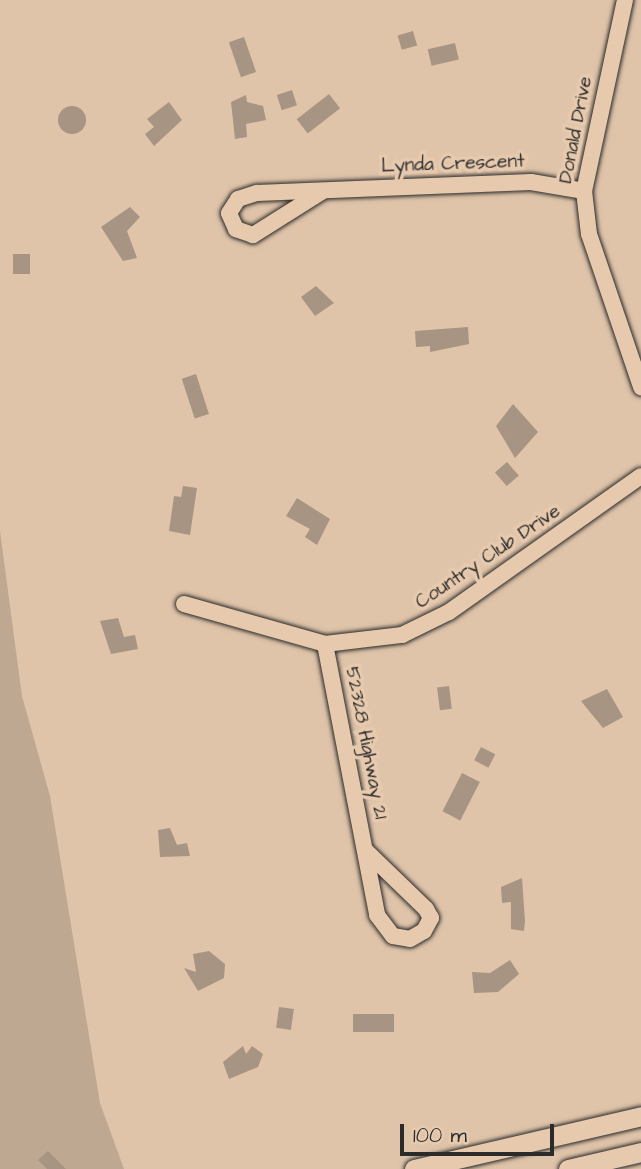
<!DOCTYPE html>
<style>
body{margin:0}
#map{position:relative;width:641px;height:1169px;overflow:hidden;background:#dfc4a9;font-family:"Architects Daughter",sans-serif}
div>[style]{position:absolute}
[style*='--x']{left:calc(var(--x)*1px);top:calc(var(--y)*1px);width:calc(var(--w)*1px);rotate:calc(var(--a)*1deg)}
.green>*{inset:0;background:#bea892}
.building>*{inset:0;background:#a79482;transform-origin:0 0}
.round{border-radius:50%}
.roads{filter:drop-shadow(0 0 2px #2b2b2b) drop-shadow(0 0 2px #2b2b2b)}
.minor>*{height:16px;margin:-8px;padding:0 8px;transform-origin:8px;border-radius:8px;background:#e7caae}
.major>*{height:19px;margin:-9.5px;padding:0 9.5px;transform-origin:9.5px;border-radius:9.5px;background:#e7caae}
span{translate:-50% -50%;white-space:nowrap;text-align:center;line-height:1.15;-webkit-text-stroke:7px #e7caae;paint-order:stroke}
.street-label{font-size:19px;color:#2b2b2b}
.scale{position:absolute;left:400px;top:1124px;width:154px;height:32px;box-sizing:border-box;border:4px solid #2b2b2b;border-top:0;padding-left:9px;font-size:21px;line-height:24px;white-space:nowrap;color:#2b2b2b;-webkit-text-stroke:5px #e7caae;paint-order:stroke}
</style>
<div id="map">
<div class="green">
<i style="clip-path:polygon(0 531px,22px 696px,50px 796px,100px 1103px,124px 1169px,0 1169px)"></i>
</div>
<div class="building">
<i style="left:413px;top:31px;width:15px;height:16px;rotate:74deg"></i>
<i style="left:244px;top:37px;width:37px;height:16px;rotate:71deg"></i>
<i style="left:455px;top:43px;width:17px;height:28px;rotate:77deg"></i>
<i style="left:292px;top:90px;width:16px;height:16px;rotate:72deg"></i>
<i style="left:329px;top:94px;width:18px;height:41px;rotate:52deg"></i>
<i style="clip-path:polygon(246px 95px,247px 102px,263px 106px,266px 120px,246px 124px,247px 137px,235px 139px,231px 102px)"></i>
<i style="clip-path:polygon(169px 102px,182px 120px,154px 146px,145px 134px,154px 127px,147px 119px)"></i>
<i class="round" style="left:58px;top:106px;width:28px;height:28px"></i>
<i style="clip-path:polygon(130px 207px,140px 217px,127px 231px,137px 258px,123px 261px,101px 227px)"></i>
<i style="left:13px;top:254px;width:17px;height:20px"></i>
<i style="clip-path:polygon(316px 286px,334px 303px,315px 316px,301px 297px)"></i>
<i style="clip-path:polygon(468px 327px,469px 344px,430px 352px,430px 346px,416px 347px,415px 331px)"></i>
<i style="left:196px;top:374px;width:42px;height:15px;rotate:72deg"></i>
<i style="clip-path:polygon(513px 404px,538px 432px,515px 458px,496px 426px)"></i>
<i style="left:507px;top:462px;width:18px;height:16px;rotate:49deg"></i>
<i style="clip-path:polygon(183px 486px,197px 488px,190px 535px,169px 531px,174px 496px,181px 497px)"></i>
<i style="clip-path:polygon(297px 498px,330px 519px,317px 545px,305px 537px,310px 529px,286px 516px)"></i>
<i style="clip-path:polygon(118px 618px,124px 637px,135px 635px,138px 649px,111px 654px,100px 621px)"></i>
<i style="left:449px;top:686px;width:23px;height:12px;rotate:83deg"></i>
<i style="clip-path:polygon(607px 689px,623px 717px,603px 728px,581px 701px)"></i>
<i style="left:481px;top:747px;width:16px;height:15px;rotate:27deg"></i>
<i style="left:462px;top:773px;width:20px;height:43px;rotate:27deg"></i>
<i style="clip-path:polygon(170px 828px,177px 845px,187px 843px,190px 856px,160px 857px,158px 830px)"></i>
<i style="clip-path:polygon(522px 878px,525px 921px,524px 931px,511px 929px,511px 902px,502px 903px,501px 887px)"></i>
<i style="clip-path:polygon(209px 951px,225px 964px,224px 978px,198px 991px,184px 968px,196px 972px,193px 954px)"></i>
<i style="clip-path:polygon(510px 960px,519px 974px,498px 992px,474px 993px,472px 972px,490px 973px)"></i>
<i style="left:279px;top:1007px;width:15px;height:21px;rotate:8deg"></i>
<i style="left:353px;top:1014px;width:41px;height:18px"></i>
<i style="clip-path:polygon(243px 1046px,246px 1054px,252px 1046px,263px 1054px,258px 1067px,229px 1079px,223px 1062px)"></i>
<i style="clip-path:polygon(48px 1151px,66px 1169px,47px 1169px,38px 1160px)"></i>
</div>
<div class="roads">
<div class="minor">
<i style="--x:625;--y:0;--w:195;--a:102.1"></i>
<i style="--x:584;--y:191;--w:43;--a:83.4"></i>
<i style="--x:589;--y:234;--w:162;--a:71.2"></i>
<i style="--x:323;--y:191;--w:83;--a:147.8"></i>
<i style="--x:253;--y:235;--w:18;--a:-161"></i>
<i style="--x:236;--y:229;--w:17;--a:-114"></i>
<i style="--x:229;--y:213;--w:17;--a:-57"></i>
<i style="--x:238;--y:199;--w:20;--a:-18"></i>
<i style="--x:257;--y:193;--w:274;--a:-2.3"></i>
<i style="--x:531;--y:182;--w:54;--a:9.6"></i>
<i style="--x:184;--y:604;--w:147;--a:15.8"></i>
<i style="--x:325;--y:644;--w:78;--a:-6.7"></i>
<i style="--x:402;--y:635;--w:52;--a:-26.1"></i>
<i style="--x:449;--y:612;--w:235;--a:-35.3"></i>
<i style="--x:325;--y:644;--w:276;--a:79.1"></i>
<i style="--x:377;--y:915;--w:26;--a:53"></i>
<i style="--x:393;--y:936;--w:17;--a:10"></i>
<i style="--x:410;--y:939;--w:16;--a:-30"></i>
<i style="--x:424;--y:931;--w:15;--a:-62"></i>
<i style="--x:431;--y:918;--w:10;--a:-119"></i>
<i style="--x:426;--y:909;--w:83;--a:-136"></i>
</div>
<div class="major">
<i style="--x:414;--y:1169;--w:233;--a:-13.1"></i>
<i style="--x:568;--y:1169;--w:75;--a:-13.1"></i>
</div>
</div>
<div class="street-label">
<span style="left:576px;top:130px;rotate:-79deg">Donald Drive</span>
<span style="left:453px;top:164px;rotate:-2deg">Lynda Crescent</span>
<span style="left:488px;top:557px;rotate:-34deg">Country Club Drive</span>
<span style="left:366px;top:743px;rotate:79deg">52328 Highway 21</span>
</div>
<div class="scale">100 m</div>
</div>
